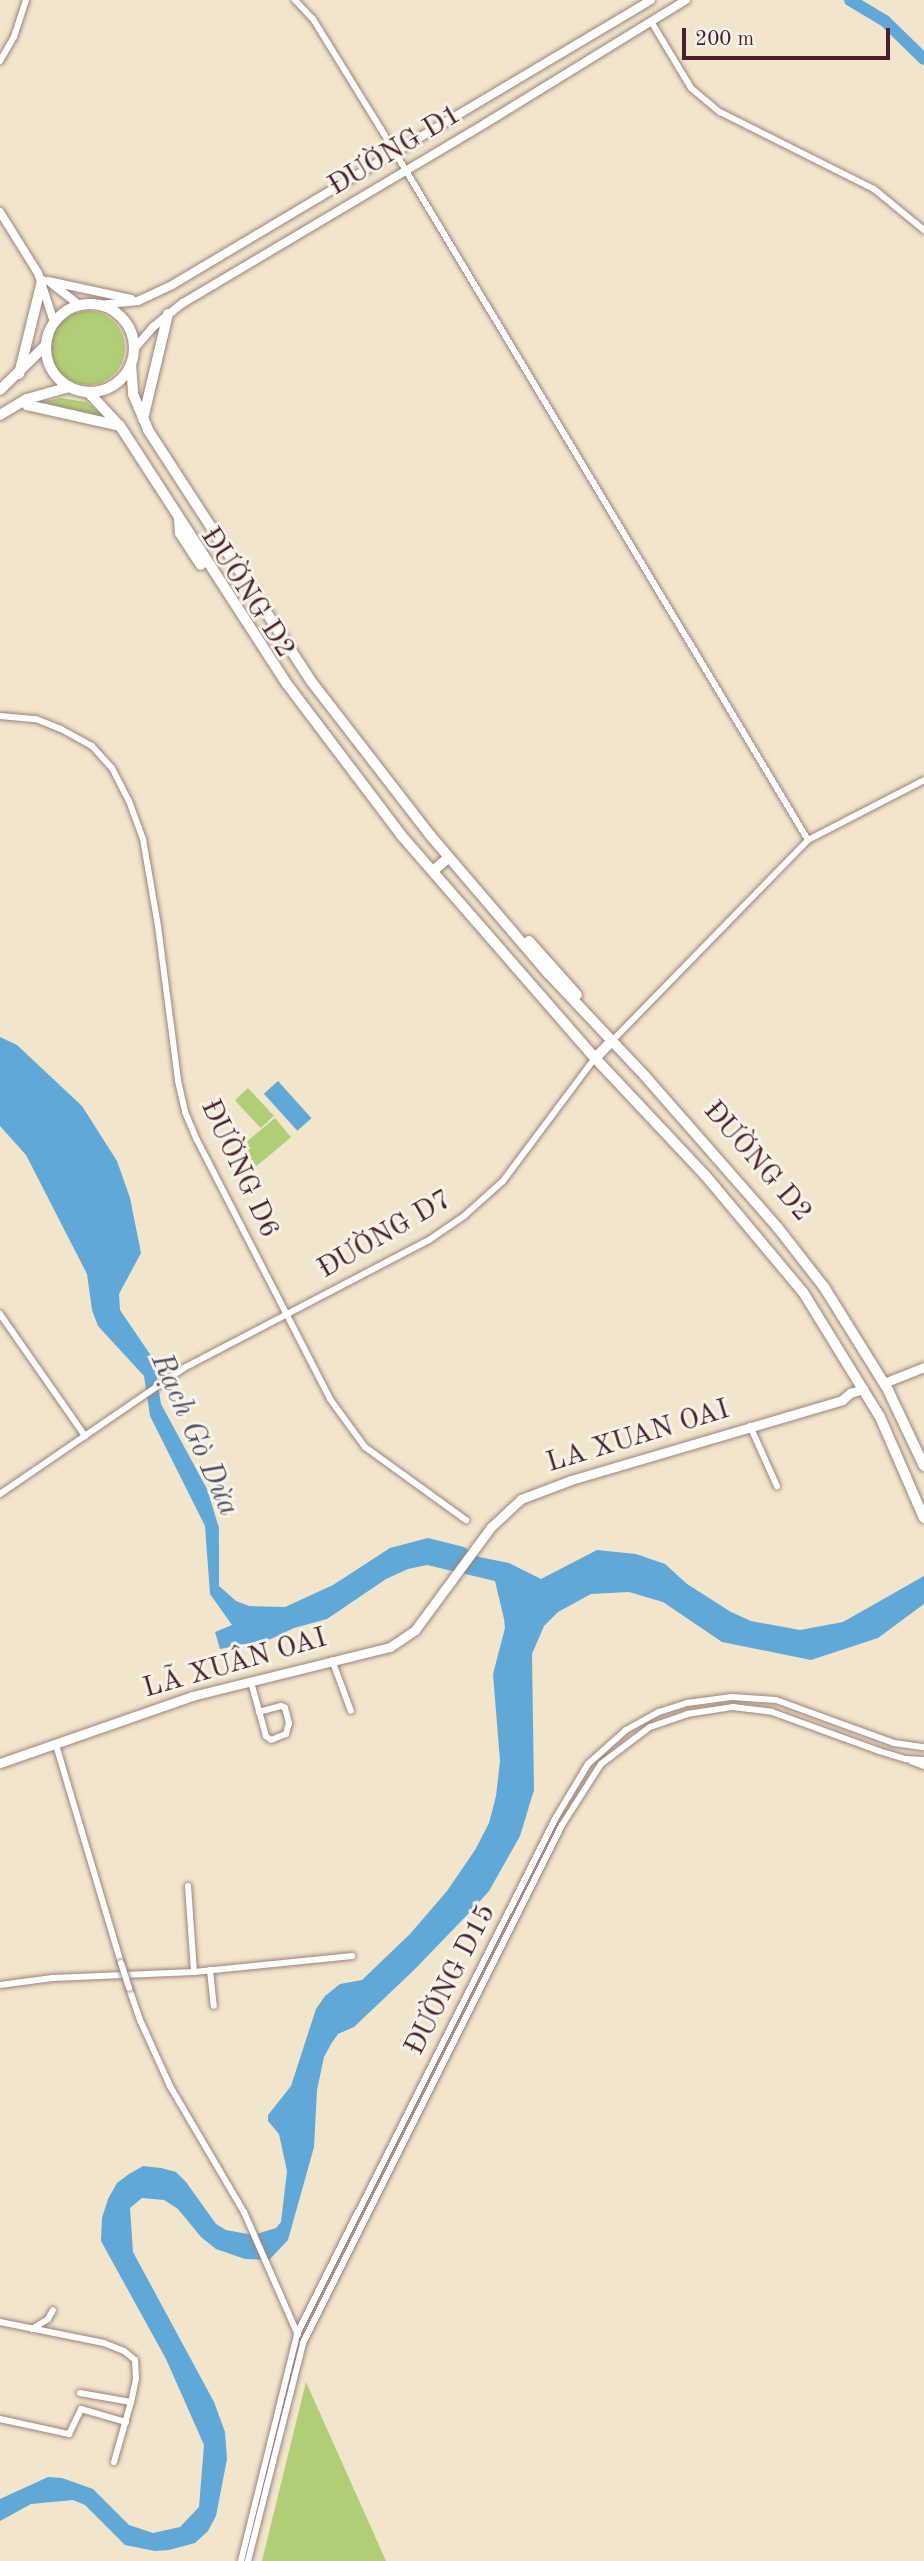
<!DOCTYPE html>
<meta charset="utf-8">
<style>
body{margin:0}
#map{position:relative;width:924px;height:2561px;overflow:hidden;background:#f1e5cb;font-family:"Old Standard TT",serif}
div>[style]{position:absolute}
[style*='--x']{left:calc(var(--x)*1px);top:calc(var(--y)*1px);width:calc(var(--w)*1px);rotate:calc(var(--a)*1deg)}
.green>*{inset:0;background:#b0ce75;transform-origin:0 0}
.round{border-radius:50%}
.water>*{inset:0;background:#60a8d7;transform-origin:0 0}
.stream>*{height:2px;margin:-1px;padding:0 1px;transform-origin:1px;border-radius:1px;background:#60a8d7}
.river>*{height:12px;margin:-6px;padding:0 6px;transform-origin:6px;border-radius:6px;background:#60a8d7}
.roads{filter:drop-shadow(0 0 2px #9e827b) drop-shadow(0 0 2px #9e827b)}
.minor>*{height:6px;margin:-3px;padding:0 3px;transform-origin:3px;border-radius:3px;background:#fff}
.tertiary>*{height:8px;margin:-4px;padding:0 4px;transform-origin:4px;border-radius:4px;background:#fff}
.secondary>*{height:9px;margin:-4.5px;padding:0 4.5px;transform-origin:4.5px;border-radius:4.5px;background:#fff}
.primary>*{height:10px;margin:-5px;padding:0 5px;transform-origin:5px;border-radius:5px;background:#fff}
.primary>.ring{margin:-5px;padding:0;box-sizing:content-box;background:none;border:10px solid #fff;border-radius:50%}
.bridges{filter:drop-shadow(0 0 2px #9e827b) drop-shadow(0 0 2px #9e827b)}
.minor-bridge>*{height:6px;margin:-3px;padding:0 3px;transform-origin:3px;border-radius:3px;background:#fff}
span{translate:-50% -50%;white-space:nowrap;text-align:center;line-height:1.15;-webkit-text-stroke:6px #f7f3e8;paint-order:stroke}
.street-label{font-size:28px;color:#4a1f2b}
.water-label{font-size:30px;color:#524f67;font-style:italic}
.scale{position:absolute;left:682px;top:28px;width:208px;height:32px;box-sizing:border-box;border:4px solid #4a1f2b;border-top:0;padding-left:9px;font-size:21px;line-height:24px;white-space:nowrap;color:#4a1f2b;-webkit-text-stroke:5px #f7f3e8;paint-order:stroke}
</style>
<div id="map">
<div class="green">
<i class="round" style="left:51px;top:311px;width:74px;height:74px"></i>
<i style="clip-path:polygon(61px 398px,86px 402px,106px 418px,42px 402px)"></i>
<i style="left:248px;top:1088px;width:38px;height:18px;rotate:47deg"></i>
<i style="left:275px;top:1118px;width:25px;height:45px;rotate:50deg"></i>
<i style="clip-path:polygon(306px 2382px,386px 2561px,262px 2561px)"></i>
</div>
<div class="water">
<i style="clip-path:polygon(0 1037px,17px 1045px,82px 1106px,117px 1161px,130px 1198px,141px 1253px,119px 1294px,120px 1310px,154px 1360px,161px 1404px,207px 1489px,219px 1528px,218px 1585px,236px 1601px,249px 1606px,285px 1607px,333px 1585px,390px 1548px,428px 1538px,464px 1547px,479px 1557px,509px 1563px,541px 1579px,597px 1550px,636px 1554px,665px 1564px,687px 1584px,731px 1612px,751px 1621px,800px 1630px,843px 1622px,924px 1576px,924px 1604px,878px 1638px,811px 1660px,722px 1642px,663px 1602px,629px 1592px,591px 1594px,558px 1612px,544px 1626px,532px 1654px,534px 1790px,520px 1836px,489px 1891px,470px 1912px,414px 1970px,354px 2027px,338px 2034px,331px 2044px,324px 2057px,317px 2090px,314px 2147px,288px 2240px,269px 2260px,245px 2259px,216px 2249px,201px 2237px,178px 2209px,164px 2200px,142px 2198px,130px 2208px,133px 2252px,214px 2402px,225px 2432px,227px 2459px,216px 2516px,208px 2531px,195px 2543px,169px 2550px,155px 2551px,125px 2545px,85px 2505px,73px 2500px,31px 2504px,0 2521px,0 2499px,48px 2477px,62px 2478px,93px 2489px,129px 2525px,153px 2533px,180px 2527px,199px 2507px,204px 2445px,166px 2359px,101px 2241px,102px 2218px,108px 2199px,117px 2183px,129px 2174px,143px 2166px,161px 2168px,176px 2172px,186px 2182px,216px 2224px,226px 2230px,253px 2235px,276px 2228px,281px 2222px,287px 2171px,279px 2134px,268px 2121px,268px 2115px,291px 2086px,316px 2009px,325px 1996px,340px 1984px,362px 1980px,410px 1934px,447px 1891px,475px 1850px,489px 1823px,496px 1796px,500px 1761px,493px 1674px,505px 1628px,504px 1619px,495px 1581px,427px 1565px,408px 1569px,386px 1579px,327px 1619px,294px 1628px,271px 1639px,220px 1649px,215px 1632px,232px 1625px,210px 1594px,205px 1526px,150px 1416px,144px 1376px,98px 1326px,92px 1310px,87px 1274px,26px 1155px,0 1126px)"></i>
<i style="left:278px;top:1081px;width:50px;height:19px;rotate:48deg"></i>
</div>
<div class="stream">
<i style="--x:218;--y:1585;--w:44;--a:-90"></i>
</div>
<div class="river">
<i style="--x:850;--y:0;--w:41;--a:31"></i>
<i style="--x:885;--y:21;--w:54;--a:44.3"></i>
</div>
<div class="roads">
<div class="minor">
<i style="--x:295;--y:0;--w:26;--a:47"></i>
<i style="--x:313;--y:19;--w:129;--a:58.3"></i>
<i style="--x:381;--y:129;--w:829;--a:59.01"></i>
<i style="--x:652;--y:23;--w:76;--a:59"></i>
<i style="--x:691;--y:88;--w:38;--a:40"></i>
<i style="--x:720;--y:112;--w:172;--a:26.6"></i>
<i style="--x:874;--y:189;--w:65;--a:39.4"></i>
<i style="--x:0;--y:61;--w:28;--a:-60"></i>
<i style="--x:14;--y:37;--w:39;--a:-72"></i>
<i style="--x:0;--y:716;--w:36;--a:5"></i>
<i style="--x:36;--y:719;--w:27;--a:22"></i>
<i style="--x:61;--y:729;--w:35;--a:29"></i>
<i style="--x:92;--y:746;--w:30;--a:48"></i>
<i style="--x:112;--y:768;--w:37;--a:63"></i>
<i style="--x:129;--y:801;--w:40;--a:69.8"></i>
<i style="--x:143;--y:839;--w:88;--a:80.2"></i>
<i style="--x:158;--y:926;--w:156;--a:82.6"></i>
<i style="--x:178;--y:1081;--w:32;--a:77"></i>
<i style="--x:185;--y:1112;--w:30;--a:67"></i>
<i style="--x:197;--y:1140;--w:291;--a:62.8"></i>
<i style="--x:330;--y:1399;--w:59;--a:53.9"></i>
<i style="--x:365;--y:1447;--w:125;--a:35.9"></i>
<i style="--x:612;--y:1041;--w:281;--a:-45.7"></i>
<i style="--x:808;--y:840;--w:131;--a:-27.3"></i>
<i style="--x:0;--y:1314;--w:149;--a:55.1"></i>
<i style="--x:750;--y:1426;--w:66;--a:65.8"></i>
<i style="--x:0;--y:1494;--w:223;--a:-34.4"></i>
<i style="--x:184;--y:1368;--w:276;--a:-27.6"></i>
<i style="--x:429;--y:1240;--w:42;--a:-34.4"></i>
<i style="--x:464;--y:1216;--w:52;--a:-41.9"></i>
<i style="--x:503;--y:1181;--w:154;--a:-53.2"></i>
<i style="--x:332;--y:1660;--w:54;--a:69.6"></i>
<i style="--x:251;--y:1682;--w:56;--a:74.5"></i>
<i style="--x:266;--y:1736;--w:6;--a:39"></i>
<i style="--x:271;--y:1740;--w:16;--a:-22"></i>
<i style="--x:286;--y:1734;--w:11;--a:-75"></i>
<i style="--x:289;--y:1723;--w:16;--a:-105"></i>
<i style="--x:285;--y:1708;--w:4;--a:-153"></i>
<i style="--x:281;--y:1706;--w:23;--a:165"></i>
<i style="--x:56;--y:1745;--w:227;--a:73.4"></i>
<i style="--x:911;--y:1761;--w:14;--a:21"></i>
<i style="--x:188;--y:1886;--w:86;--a:86"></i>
<i style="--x:210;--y:1970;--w:36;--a:84"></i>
<i style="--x:0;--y:1985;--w:53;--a:-7.5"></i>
<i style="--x:53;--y:1978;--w:141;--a:-2.4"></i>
<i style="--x:194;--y:1972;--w:159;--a:-5.8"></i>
<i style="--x:129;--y:1988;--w:36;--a:71"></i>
<i style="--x:141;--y:2022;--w:70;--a:65.6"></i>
<i style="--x:170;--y:2086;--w:146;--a:59.6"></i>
<i style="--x:244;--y:2212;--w:134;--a:66.3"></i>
<i style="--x:0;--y:2322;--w:106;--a:11.4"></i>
<i style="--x:104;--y:2343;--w:22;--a:22"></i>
<i style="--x:124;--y:2351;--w:14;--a:39"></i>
<i style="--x:135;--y:2360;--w:19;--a:87"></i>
<i style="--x:136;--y:2379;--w:24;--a:102"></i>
<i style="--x:131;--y:2402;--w:52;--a:-170"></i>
<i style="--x:32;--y:2329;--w:19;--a:-32"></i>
<i style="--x:48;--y:2319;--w:10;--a:-61"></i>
<i style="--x:0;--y:2419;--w:71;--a:12.3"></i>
<i style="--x:69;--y:2434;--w:28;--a:-64"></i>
<i style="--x:81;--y:2409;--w:47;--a:16.1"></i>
<i style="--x:114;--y:2462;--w:62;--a:-74.2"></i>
<i style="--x:241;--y:2561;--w:234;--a:-76.1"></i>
<i style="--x:297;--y:2334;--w:576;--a:-63.39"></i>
<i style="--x:555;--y:1819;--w:64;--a:-59"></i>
<i style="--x:588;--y:1764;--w:51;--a:-41.8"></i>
<i style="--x:626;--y:1730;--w:38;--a:-29"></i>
<i style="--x:659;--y:1712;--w:29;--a:-18"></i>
<i style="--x:687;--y:1703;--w:45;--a:-7.6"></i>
<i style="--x:732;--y:1697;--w:44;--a:3.9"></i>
<i style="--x:776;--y:1700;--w:126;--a:20"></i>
<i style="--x:894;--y:1743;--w:30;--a:8"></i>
<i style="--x:248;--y:2561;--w:225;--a:-75.8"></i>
<i style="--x:303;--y:2343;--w:579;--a:-63.43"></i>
<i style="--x:562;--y:1825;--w:72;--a:-57.4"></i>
<i style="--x:601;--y:1764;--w:61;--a:-37.1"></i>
<i style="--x:650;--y:1727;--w:39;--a:-19"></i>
<i style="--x:687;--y:1714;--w:47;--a:-8.7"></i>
<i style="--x:733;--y:1707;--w:39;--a:7"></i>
<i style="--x:772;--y:1712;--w:114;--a:20"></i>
<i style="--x:879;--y:1751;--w:28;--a:17"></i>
<i style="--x:906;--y:1759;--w:18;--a:3"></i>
</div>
<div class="tertiary">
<i style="--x:0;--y:212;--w:72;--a:58.1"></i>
<i style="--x:38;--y:273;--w:52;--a:71.9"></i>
<i style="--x:48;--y:281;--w:85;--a:12.2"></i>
<i style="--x:51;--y:283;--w:36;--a:38"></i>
<i style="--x:100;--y:305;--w:38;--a:-6"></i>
<i style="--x:138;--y:301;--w:38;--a:-25"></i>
<i style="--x:172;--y:285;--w:557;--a:-30.75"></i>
<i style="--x:134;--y:349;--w:29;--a:-49"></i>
<i style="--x:153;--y:327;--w:38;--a:-39"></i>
<i style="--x:183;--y:303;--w:352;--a:-30.7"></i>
<i style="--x:486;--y:123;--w:235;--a:-31.6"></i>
</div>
<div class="secondary">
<i style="--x:884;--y:1383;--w:43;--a:-21.8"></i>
<i style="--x:0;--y:1763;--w:203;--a:-19.2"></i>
<i style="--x:192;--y:1696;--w:204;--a:-13.9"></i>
<i style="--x:390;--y:1647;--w:30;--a:-34"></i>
<i style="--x:415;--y:1630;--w:128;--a:-53.6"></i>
<i style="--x:491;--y:1527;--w:41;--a:-43"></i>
<i style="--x:521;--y:1499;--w:53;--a:-20.8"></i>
<i style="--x:571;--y:1480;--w:283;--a:-16.4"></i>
<i style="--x:842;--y:1400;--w:11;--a:-41"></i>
<i style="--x:850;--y:1393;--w:14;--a:-17"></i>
</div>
<div class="primary">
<i class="ring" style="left:46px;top:304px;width:78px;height:78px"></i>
<i style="--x:131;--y:363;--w:31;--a:86"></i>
<i style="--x:133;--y:394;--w:39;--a:67"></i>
<i style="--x:148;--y:430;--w:299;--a:57"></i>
<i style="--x:311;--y:681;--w:195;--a:52.3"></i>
<i style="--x:430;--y:835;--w:182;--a:49.5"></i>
<i style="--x:548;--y:973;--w:141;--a:46.7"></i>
<i style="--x:645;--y:1076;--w:202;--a:48.8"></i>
<i style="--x:778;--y:1228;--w:75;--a:52.1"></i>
<i style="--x:824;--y:1287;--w:121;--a:58.1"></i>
<i style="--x:888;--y:1390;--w:84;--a:64.7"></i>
<i style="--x:19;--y:374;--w:96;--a:-76.1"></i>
<i style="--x:0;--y:390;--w:64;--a:-44.4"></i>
<i style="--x:89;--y:393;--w:45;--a:46.8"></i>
<i style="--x:120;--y:426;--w:307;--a:57.1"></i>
<i style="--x:287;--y:684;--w:189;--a:52.9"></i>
<i style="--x:401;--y:835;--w:296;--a:49"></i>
<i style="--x:595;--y:1058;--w:161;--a:46.8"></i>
<i style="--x:705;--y:1175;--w:153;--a:50.1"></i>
<i style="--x:803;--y:1292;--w:147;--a:58.4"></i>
<i style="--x:880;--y:1417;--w:110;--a:66.5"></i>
<i style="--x:27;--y:405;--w:95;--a:12.7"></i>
<i style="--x:0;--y:415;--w:31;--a:-31"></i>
<i style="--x:27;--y:399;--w:44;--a:-15.9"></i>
<i style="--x:143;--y:419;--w:108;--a:-76.6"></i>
<i style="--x:179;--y:520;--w:13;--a:86"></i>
<i style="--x:180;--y:533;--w:38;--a:57"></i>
<i style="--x:433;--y:871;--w:21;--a:-41"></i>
<i style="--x:529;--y:941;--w:72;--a:48.4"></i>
<i style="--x:595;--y:1058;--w:24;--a:-45"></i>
</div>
</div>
<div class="bridges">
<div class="minor-bridge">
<i style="--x:121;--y:1963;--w:26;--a:72"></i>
</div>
</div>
<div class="street-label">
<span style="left:395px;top:151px;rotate:-31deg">ĐƯỜNG D1</span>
<span style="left:247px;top:593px;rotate:57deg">ĐƯỜNG D2</span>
<span style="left:757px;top:1162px;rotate:49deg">ĐƯỜNG D2</span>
<span style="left:239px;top:1169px;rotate:65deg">ĐƯỜNG D6</span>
<span style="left:385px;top:1235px;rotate:-30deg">ĐƯỜNG D7</span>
<span style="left:638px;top:1437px;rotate:-17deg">LA XUAN OAI</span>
<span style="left:235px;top:1664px;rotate:-16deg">LÃ XUÂN OAI</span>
<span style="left:451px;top:1980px;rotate:-63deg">ĐƯỜNG D15</span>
</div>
<div class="water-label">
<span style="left:194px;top:1435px;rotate:66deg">Rạch Gò Dừa</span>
</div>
<div class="scale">200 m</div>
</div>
